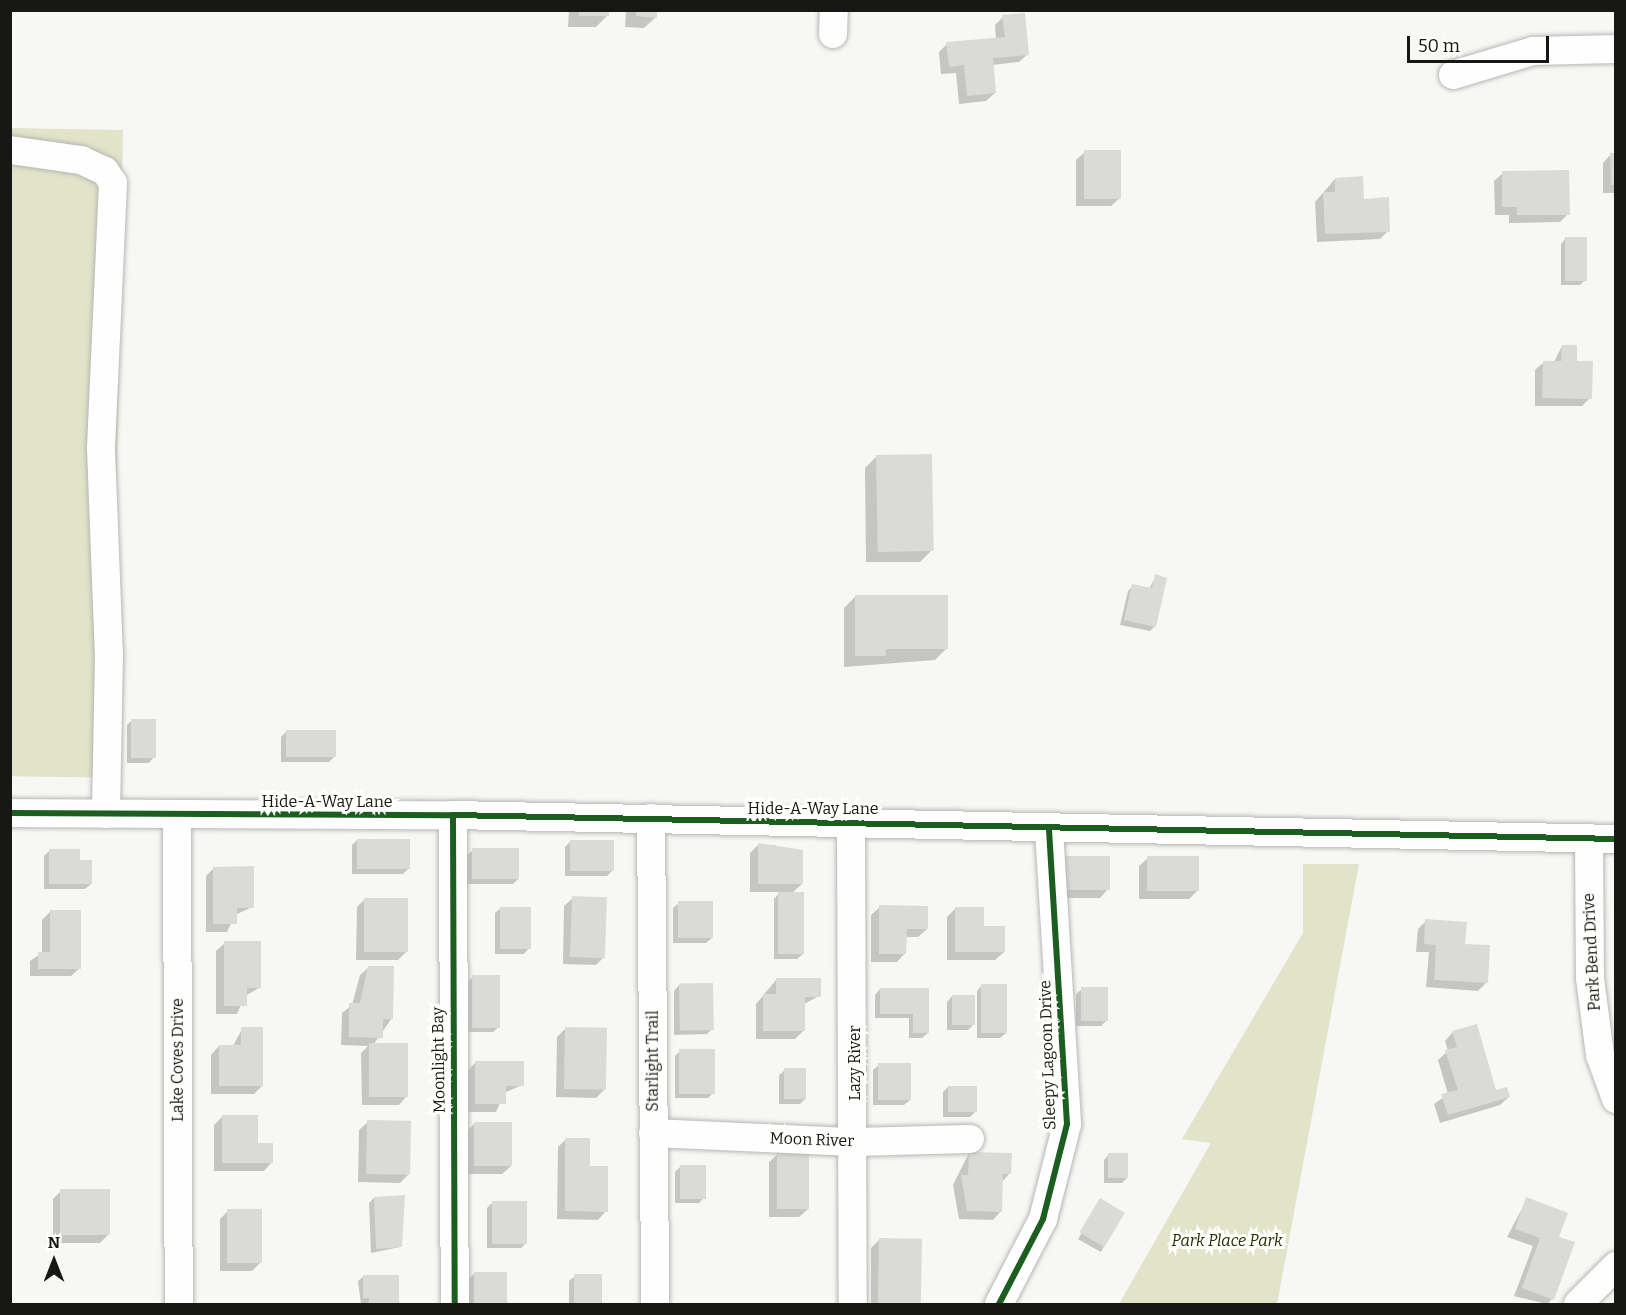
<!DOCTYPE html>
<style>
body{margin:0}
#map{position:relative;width:1626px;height:1315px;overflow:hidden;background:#f7f7f5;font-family:Bitter,serif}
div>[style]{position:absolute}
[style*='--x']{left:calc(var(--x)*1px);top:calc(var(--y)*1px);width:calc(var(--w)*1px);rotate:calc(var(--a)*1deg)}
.green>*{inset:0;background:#e1e4c8;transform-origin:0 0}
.shadow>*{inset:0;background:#0003;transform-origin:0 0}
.building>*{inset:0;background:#dadbd9;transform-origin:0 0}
.roads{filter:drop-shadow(0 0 2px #b6b6b4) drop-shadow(0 0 2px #b6b6b4)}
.minor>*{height:28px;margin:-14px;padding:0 14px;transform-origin:14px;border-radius:14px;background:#fefefe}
.cycleway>*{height:6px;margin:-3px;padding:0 3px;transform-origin:3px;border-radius:3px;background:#1b5e20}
span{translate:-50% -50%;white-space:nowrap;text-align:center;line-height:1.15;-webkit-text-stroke:6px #fffffe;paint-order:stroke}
.street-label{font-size:16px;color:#171716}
.park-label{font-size:16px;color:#2a2c00;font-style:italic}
.frame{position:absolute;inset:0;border:12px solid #171716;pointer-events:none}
.north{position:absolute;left:24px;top:1231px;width:60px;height:60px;-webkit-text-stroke:4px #fffffe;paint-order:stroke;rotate:0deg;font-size:16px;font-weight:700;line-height:24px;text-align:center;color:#171716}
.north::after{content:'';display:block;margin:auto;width:21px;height:27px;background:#171716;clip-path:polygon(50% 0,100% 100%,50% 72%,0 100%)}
.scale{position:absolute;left:1407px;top:36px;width:142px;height:27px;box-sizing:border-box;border:3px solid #171716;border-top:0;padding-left:8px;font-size:18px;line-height:21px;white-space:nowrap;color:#171716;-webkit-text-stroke:4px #fffffe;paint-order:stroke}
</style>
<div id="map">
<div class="green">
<i style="left:11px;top:128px;width:112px;height:648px;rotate:1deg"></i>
<i style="clip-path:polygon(1303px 864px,1359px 864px,1277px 1304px,1119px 1304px,1211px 1143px,1182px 1139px,1303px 933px)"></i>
</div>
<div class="shadow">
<i style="clip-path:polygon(569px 10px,607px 10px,607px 16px,596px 27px,568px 27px)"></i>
<i style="clip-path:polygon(626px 10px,656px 10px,656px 17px,644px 28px,625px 27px)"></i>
<i style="clip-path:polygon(1003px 17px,1028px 54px,1019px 62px,992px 65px,995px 93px,986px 101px,959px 104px,956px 73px,941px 74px,939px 52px,947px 44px,996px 39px,995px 25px)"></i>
<i style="clip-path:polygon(1085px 152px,1120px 198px,1111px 206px,1076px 206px,1076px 160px)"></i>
<i style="clip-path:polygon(1611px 154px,1616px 154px,1616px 193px,1603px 193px,1603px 163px)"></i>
<i style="clip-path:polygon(1503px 173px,1568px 214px,1560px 222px,1509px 223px,1509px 215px,1495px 215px,1494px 181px)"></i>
<i style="clip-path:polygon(1335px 179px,1388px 231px,1380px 239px,1317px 242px,1315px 202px)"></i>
<i style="clip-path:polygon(1566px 238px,1585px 280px,1580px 285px,1561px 285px,1561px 244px)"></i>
<i style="clip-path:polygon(1562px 346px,1590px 398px,1582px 406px,1535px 406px,1535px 370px,1544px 362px,1554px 362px)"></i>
<i style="clip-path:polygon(876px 457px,932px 550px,920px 562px,866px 562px,865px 468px)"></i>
<i style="clip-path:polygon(1156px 576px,1155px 626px,1150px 631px,1120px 625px,1128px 591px,1133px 586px,1149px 589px)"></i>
<i style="clip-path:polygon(856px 596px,946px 649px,935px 660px,844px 667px,844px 608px)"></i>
<i style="clip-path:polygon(132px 720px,154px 757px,149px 763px,127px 763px,127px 725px)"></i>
<i style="clip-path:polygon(286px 732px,334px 757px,329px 762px,281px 762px,281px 737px)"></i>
<i style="clip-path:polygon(357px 840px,408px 869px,403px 874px,352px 874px,352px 845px)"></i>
<i style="clip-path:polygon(570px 842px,613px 870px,607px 876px,565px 876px,565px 847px)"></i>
<i style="clip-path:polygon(758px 845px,775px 845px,802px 884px,792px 893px,803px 954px,797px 959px,774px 959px,774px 899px,780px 892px,750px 892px,750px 853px)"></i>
<i style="clip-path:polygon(50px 850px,78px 862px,91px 884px,85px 889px,44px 889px,44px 856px)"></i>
<i style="clip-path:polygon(473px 850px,518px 879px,513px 884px,467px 884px,467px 855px)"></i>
<i style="clip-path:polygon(1148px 858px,1197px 891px,1189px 899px,1139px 899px,1139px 866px)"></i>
<i style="clip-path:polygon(1050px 866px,1108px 889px,1100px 898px,1050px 898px)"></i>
<i style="clip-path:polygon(214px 868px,252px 907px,235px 915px,227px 932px,206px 932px,206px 876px)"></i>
<i style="clip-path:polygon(573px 898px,604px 957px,596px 965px,563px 964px,564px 906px)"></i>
<i style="clip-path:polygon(365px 899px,406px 952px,398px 960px,356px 960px,357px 907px)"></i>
<i style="clip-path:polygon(679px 903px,712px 938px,706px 943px,673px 943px,673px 908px)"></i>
<i style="clip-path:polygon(880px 907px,927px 929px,918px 937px,905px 937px,905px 953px,897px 962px,871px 962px,871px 915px)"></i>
<i style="clip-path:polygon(501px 908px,529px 948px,524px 954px,495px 954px,495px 913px)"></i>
<i style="clip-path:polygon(955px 909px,1004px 952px,995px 960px,947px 960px,947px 917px)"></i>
<i style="clip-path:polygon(50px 912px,80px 968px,71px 976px,30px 976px,30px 961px,42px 953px,42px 920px)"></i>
<i style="clip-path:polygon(1426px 921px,1464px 945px,1486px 983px,1478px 991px,1426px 987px,1429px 952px,1416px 952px,1418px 929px)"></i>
<i style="clip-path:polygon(225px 943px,259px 988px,245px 996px,237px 1014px,216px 1014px,216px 951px)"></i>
<i style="clip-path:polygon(369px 967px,392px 1018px,374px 1044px,407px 1096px,399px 1105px,362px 1105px,361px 1053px,368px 1046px,341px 1045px,342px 1013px,352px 1005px,360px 975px)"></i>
<i style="clip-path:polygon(473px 977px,499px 1027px,493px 1032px,467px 1032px,467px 982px)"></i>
<i style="clip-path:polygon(776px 980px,819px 996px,804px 1004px,804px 1030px,795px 1039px,756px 1039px,756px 1004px)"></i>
<i style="clip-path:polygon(679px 985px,712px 1029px,707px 1034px,674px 1035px,674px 991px)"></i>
<i style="clip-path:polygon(982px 985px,1006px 1033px,1000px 1038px,977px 1038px,977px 991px)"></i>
<i style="clip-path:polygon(880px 989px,928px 989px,928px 1033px,922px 1038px,909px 1038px,909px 1018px,875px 1018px,875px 995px)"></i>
<i style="clip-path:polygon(1082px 989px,1106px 1021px,1101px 1026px,1076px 1026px,1076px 994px)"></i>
<i style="clip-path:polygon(952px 996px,973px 1025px,968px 1030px,947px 1030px,947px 1002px)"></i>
<i style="clip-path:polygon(242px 1029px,262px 1086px,254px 1094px,211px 1094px,211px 1055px,219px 1046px,233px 1046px)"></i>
<i style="clip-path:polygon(565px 1029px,605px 1089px,596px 1098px,556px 1097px,557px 1037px)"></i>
<i style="clip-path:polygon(1453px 1032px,1495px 1092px,1509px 1097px,1500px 1105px,1440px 1123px,1434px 1104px,1448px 1094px,1438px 1060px,1448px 1051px,1445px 1041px)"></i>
<i style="clip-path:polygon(680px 1051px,713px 1093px,708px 1098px,675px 1098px,675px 1056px)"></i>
<i style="clip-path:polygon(476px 1062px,522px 1085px,504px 1093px,496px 1112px,467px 1112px,467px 1071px)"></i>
<i style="clip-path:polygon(879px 1065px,910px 1100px,904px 1105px,873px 1105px,873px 1070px)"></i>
<i style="clip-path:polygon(785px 1070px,805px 1099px,800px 1104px,779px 1104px,779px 1075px)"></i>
<i style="clip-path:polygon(948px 1087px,975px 1112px,970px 1117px,943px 1117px,943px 1092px)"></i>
<i style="clip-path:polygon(222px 1117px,272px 1162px,264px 1171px,214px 1171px,214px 1125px)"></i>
<i style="clip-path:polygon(368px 1122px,408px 1175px,400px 1183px,358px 1182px,359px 1130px)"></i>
<i style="clip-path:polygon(475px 1123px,511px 1166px,502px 1174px,466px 1174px,466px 1132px)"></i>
<i style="clip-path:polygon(566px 1139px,588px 1168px,606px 1211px,598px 1220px,557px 1219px,558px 1147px)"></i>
<i style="clip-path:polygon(969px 1153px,1010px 1173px,1002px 1182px,1001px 1211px,993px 1220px,959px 1219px,953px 1185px)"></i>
<i style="clip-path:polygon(778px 1154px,808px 1209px,799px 1217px,769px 1217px,769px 1162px)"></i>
<i style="clip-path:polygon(1109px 1154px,1127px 1178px,1122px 1183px,1104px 1183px,1104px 1160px)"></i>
<i style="clip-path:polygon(681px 1166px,704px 1198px,699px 1203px,675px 1203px,675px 1172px)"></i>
<i style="clip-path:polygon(61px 1191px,108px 1235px,100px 1243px,53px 1243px,53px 1199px)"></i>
<i style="clip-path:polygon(404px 1197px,400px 1247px,371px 1253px,369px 1203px,374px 1198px)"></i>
<i style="clip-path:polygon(1527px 1199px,1557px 1238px,1552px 1299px,1547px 1304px,1514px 1296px,1533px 1246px,1507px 1237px)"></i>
<i style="left:1100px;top:1200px;width:26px;height:45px;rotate:29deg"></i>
<i style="clip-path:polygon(492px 1203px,526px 1243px,521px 1248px,487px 1248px,487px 1208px)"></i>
<i style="clip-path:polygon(228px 1211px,260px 1263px,252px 1271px,220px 1271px,220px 1219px)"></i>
<i style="clip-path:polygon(880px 1239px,920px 1240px,919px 1304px,871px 1304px,871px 1248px)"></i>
<i style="clip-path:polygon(475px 1273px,506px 1273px,506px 1304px,466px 1304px,466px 1281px)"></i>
<i style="clip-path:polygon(364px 1276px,398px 1276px,398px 1304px,361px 1304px,358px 1281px)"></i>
<i style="clip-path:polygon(575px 1276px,601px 1276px,601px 1304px,569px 1304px,569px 1281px)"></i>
</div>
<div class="building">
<i style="left:579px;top:10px;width:30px;height:6px"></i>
<i style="clip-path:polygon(636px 10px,657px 10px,657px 18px,636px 16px)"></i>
<i style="clip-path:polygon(1025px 13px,1029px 55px,993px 58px,996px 93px,967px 96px,964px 65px,949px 67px,946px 42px,1005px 37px,1002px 15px)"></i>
<i style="left:1084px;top:150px;width:37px;height:49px"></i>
<i style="clip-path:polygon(1610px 153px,1616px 153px,1616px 185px,1611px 185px)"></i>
<i style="clip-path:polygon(1569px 170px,1570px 215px,1517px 215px,1517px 207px,1502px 207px,1502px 171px)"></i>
<i style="clip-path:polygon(1363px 176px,1364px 199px,1389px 197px,1390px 232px,1325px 234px,1323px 192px,1335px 192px,1335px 178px)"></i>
<i style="left:1565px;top:237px;width:22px;height:44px"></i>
<i style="clip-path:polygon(1562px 345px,1577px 345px,1577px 361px,1593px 361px,1592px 399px,1542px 398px,1543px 361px,1561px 361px)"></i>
<i style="left:932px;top:454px;width:97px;height:56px;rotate:89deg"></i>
<i style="clip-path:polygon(1155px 574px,1167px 578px,1156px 627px,1124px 620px,1132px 584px,1152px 588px)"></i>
<i style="clip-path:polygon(855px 595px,948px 595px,948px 649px,886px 649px,886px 656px,855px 656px)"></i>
<i style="left:131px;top:719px;width:25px;height:39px"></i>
<i style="left:286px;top:730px;width:50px;height:27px"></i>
<i style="left:357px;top:839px;width:53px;height:30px"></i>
<i style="left:570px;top:840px;width:44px;height:31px"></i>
<i style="clip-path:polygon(758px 843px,803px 850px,803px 884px,758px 884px)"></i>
<i style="left:472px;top:848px;width:47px;height:31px"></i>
<i style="clip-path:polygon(49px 849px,80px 849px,80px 860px,92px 860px,92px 884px,49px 884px)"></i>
<i style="left:1058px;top:856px;width:52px;height:34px"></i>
<i style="left:1147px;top:856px;width:52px;height:35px"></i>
<i style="clip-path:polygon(254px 866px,254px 908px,237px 908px,237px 924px,213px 924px,213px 867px)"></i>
<i style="left:778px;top:892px;width:26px;height:62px"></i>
<i style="left:572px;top:896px;width:35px;height:61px;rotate:2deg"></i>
<i style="left:364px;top:898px;width:44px;height:54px"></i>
<i style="left:678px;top:901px;width:35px;height:37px"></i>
<i style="clip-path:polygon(879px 905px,928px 906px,928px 929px,907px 929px,906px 954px,879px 954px)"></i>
<i style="left:500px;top:907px;width:31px;height:42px"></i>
<i style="clip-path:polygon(955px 907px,984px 907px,984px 926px,1005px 926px,1005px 952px,955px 952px)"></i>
<i style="clip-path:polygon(50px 910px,81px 910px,81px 969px,38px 969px,38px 952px,50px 952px)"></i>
<i style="clip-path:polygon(1425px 919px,1467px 922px,1465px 944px,1490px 945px,1488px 983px,1434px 980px,1436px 945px,1424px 944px)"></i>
<i style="clip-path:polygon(224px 941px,261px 941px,261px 988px,247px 988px,247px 1006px,224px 1006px)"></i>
<i style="clip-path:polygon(368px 966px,394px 966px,393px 1019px,383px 1019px,383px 1038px,349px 1037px,349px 1003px,360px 1003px)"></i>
<i style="left:472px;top:975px;width:28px;height:53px"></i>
<i style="clip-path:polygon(776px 978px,821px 978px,821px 997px,805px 997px,805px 1031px,763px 1031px,763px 994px,776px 994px)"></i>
<i style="left:713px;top:983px;width:47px;height:34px;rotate:89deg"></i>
<i style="left:981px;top:984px;width:26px;height:49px"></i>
<i style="left:1081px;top:987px;width:27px;height:34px"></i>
<i style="clip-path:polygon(880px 988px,929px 988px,929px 1033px,913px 1033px,913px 1014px,880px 1014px)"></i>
<i style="left:952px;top:995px;width:23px;height:30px"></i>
<i style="clip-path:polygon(1477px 1024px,1496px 1090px,1507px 1087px,1510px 1097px,1448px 1115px,1441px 1094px,1458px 1090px,1445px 1050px,1457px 1047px,1452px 1031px)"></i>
<i style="clip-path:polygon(241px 1027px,263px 1027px,263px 1086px,219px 1086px,219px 1045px,241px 1045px)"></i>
<i style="left:565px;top:1027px;width:42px;height:62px;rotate:1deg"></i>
<i style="left:369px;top:1043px;width:39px;height:54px"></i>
<i style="left:679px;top:1049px;width:36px;height:45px"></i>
<i style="clip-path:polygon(475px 1061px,524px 1061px,524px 1086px,506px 1086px,506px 1104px,475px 1104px)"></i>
<i style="left:878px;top:1063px;width:33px;height:37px"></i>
<i style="left:784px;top:1068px;width:22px;height:31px"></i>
<i style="left:948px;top:1086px;width:29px;height:26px"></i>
<i style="clip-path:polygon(222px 1115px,258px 1115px,258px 1143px,273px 1143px,273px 1163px,222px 1163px)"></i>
<i style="left:367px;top:1120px;width:44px;height:54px;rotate:1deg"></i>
<i style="left:474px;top:1122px;width:38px;height:44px"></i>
<i style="clip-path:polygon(565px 1138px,590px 1138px,590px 1166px,608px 1166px,608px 1212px,565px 1211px)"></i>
<i style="left:777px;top:1152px;width:32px;height:57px"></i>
<i style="clip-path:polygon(969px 1152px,1012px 1153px,1011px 1174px,1003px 1174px,1002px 1212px,967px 1211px,961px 1175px,968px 1175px)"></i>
<i style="left:1108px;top:1153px;width:20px;height:25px"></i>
<i style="left:680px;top:1165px;width:26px;height:34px"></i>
<i style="left:60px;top:1189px;width:50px;height:46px"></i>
<i style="clip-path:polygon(405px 1195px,402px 1247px,376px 1249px,374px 1197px)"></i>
<i style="clip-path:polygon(1526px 1197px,1568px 1213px,1559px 1237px,1575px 1242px,1554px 1300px,1522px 1288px,1540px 1238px,1515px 1229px)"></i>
<i style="left:1100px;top:1198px;width:29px;height:40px;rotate:31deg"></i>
<i style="left:492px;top:1201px;width:35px;height:43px"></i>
<i style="left:227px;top:1209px;width:35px;height:54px"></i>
<i style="left:879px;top:1238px;width:43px;height:66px;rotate:1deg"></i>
<i style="left:474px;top:1272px;width:33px;height:32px"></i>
<i style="left:574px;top:1274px;width:28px;height:30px"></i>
<i style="clip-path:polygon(363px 1275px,399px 1275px,399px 1304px,369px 1304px,369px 1298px,363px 1298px)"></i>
</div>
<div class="roads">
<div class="minor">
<i style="--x:833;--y:34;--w:24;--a:-88"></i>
<i style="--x:1453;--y:75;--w:84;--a:-16.7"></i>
<i style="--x:1533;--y:51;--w:83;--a:-1.4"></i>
<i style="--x:10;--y:150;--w:72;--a:8"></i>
<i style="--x:81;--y:160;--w:26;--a:25"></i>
<i style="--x:105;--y:171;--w:14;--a:56"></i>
<i style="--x:113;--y:183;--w:266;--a:92.6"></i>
<i style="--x:101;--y:449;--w:206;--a:87.8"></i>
<i style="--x:109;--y:655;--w:159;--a:91.1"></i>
<i style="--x:10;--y:813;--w:443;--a:0.3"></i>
<i style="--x:453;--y:815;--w:1163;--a:1.18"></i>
<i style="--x:177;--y:815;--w:489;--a:89.8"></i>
<i style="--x:453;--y:815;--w:489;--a:89.8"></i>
<i style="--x:651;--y:818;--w:486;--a:89.5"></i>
<i style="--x:851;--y:821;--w:483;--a:89.8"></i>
<i style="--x:1589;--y:838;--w:140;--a:89.6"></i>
<i style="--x:1590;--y:978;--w:78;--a:82.6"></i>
<i style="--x:1600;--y:1055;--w:47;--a:70"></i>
<i style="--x:653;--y:1133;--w:201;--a:2.6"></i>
<i style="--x:854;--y:1142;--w:116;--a:-1.5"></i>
<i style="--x:999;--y:1304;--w:96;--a:-62.6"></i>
<i style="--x:1043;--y:1219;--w:98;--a:-75.8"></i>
<i style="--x:1067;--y:1124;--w:297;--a:-93.5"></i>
<i style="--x:1578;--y:1304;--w:54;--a:-45"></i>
</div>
</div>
<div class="cycleway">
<i style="--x:10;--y:813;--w:443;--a:0.3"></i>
<i style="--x:453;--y:815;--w:1163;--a:1.18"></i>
<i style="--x:453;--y:815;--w:489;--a:89.8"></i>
<i style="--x:999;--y:1304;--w:96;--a:-62.6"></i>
<i style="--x:1043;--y:1219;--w:98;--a:-75.8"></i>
<i style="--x:1067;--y:1124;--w:297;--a:-93.5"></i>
</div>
<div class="street-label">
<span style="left:327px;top:802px">Hide-A-Way Lane</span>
<span style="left:813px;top:809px">Hide-A-Way Lane</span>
<span style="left:1592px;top:952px;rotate:-93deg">Park Bend Drive</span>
<span style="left:1048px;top:1055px;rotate:-92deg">Sleepy Lagoon Drive</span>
<span style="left:178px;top:1060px;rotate:-90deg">Lake Coves Drive</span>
<span style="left:439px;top:1060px;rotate:-91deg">Moonlight Bay</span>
<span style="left:653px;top:1061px;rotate:-90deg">Starlight Trail</span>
<span style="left:855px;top:1063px;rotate:-90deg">Lazy River</span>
<span style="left:812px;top:1140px;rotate:2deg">Moon River</span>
</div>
<div class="park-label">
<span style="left:1227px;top:1241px">Park Place Park</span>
</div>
<div class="frame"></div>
<div class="north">N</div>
<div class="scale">50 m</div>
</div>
